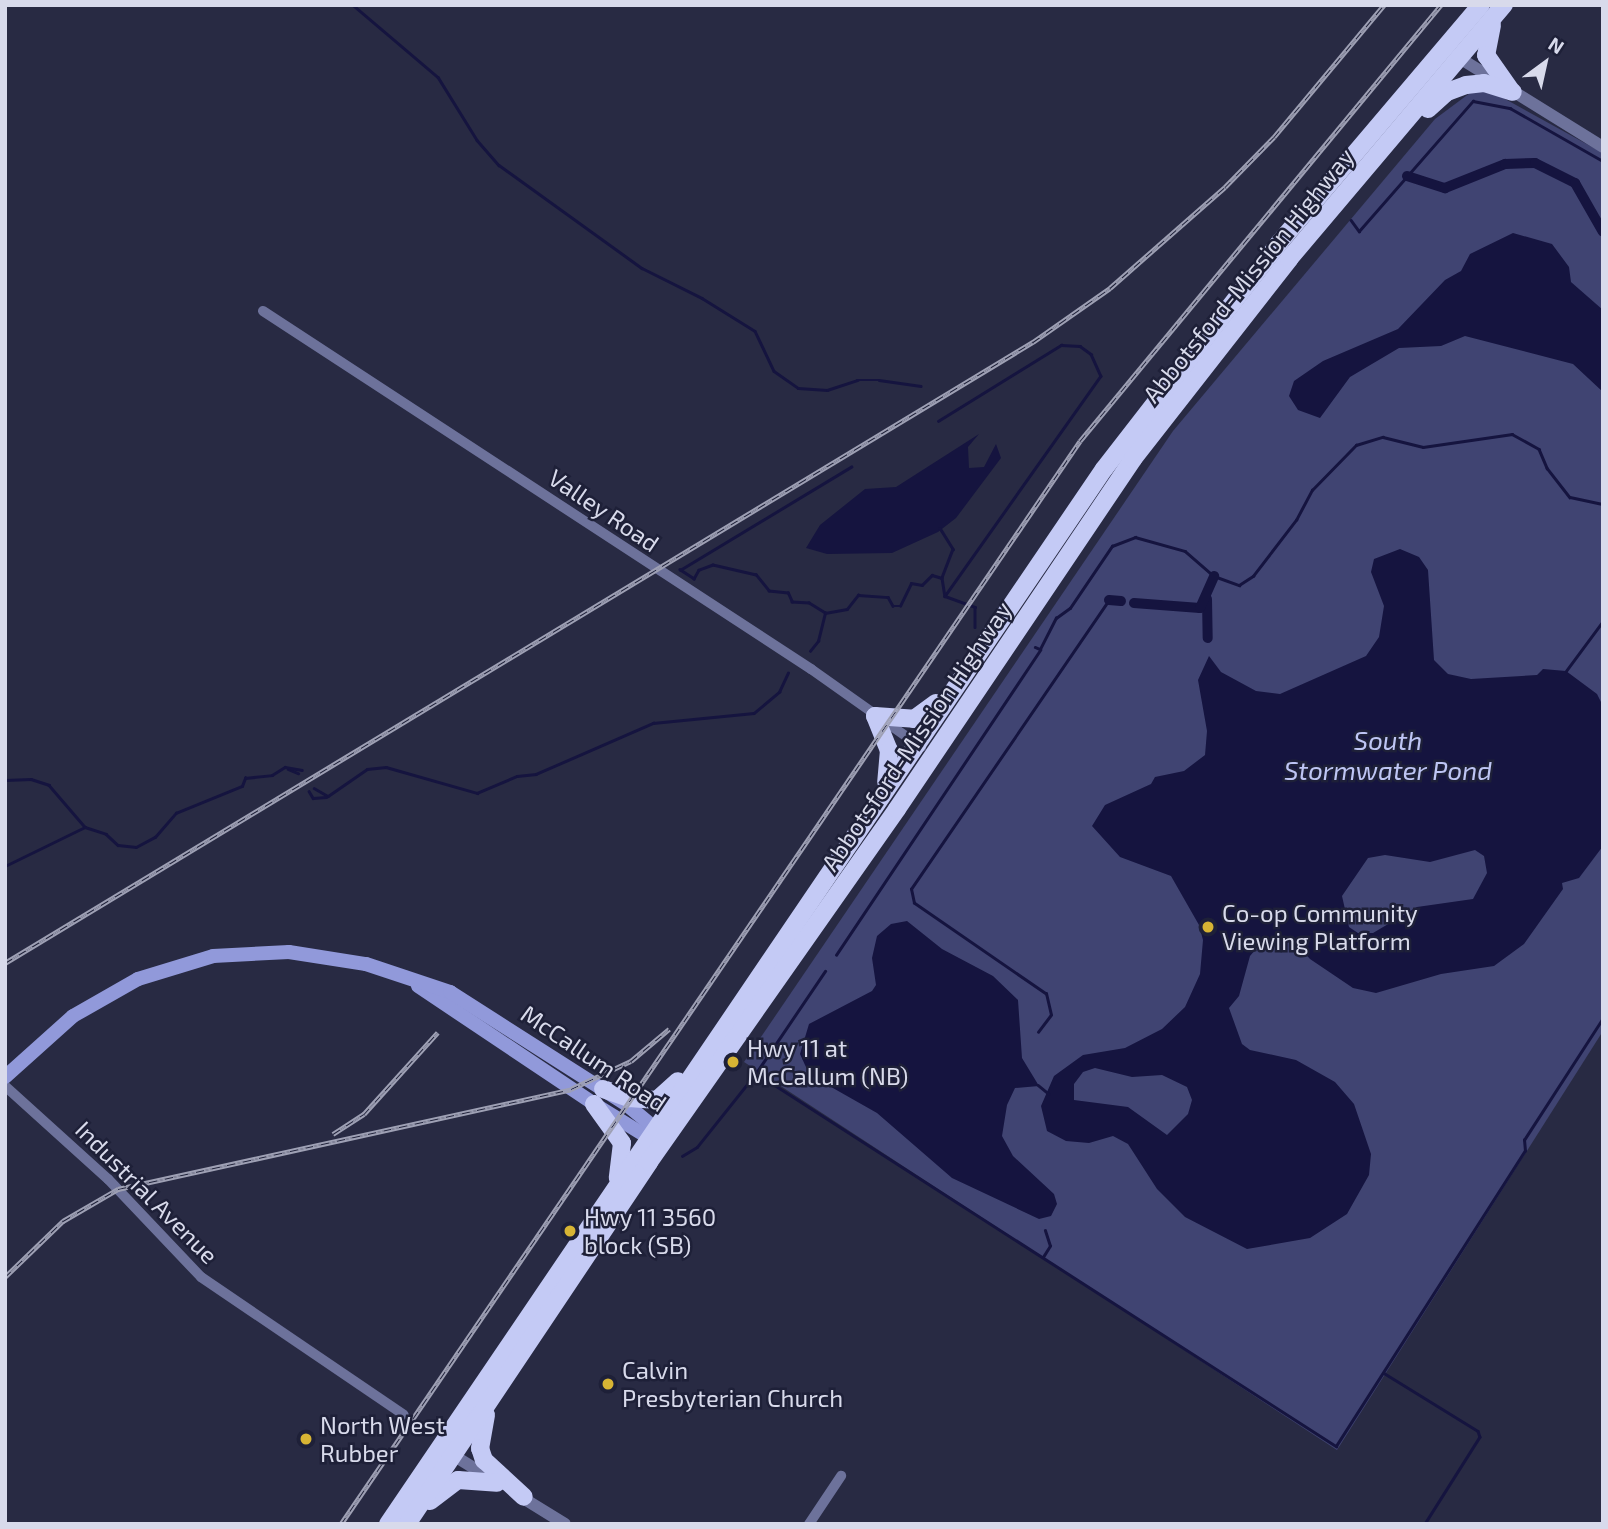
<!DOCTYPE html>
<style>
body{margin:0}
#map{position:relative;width:1608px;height:1529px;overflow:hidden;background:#282a43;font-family:"Exo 2",sans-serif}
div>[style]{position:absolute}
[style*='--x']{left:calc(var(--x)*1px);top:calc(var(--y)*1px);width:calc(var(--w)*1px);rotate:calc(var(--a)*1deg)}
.green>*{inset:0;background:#404472}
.water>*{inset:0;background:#15143f}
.stream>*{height:2.5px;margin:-1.25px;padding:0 1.25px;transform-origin:1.25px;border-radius:1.25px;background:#15143f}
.canal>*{height:10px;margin:-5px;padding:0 5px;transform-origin:5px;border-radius:5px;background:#15143f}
.minor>*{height:10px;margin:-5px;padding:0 5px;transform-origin:5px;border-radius:5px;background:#6d729b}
.tertiary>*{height:12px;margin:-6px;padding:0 6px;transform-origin:6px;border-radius:6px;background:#6d729b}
.secondary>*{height:14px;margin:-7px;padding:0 7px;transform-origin:7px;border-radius:7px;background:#9199da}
.trunk>*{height:18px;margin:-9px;padding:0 9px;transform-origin:9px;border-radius:9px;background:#c4caf5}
.rail>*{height:5px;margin-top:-2.5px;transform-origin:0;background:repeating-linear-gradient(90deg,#1e2038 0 8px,#9ea0b4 0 16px);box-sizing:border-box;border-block:2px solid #9ea0b4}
.dots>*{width:19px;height:19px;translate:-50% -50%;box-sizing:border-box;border:4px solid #1e2038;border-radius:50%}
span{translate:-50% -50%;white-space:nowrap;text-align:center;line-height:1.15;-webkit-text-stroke:5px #1e2038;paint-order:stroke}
.street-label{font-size:24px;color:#d8daeb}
.poi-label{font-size:24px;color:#d8daeb}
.left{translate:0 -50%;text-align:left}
.water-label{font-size:26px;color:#bec5f4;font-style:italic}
.frame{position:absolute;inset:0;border:7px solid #d8daeb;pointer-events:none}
.north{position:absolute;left:1510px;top:28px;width:70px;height:70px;-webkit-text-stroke:5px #1e2038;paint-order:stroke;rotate:33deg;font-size:19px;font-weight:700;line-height:28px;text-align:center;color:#d8daeb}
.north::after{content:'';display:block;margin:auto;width:24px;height:32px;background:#d8daeb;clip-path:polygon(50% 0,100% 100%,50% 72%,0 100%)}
</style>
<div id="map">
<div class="green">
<i style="clip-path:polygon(1487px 89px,1603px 153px,1603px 1031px,1337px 1450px,744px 1062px,1173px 431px,1435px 119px,1474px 90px)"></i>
</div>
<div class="water">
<i style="clip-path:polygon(1513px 233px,1552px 244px,1569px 267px,1571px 282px,1603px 310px,1603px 392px,1573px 364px,1465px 336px,1441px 346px,1399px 348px,1350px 377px,1320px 418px,1298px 410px,1289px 396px,1294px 381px,1323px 361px,1398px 329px,1445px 280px,1461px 271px,1470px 254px)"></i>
<i style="clip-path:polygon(979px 434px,968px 447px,969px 468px,984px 467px,996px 444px,1001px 458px,956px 518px,938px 532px,892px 553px,827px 554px,806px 548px,820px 525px,865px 489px,896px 487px)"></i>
<i style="clip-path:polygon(evenodd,1400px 549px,1419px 557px,1428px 570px,1434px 660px,1448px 674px,1471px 679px,1537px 675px,1543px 669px,1566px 671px,1597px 694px,1603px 706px,1603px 846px,1579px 878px,1562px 883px,1563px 889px,1524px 944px,1494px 966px,1441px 974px,1376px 993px,1353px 988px,1310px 959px,1289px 936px,1261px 943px,1250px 956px,1239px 996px,1229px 1008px,1242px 1044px,1250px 1050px,1296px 1060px,1335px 1082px,1354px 1104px,1371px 1154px,1369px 1175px,1347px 1214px,1310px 1238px,1247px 1249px,1185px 1217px,1157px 1189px,1128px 1144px,1113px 1136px,1089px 1143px,1066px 1141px,1047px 1131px,1041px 1106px,1054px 1076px,1083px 1055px,1125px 1048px,1162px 1029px,1185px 1007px,1200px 974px,1203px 940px,1199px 925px,1171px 876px,1120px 857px,1092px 826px,1105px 805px,1151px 784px,1155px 777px,1184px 771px,1205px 755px,1207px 731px,1198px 680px,1209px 656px,1221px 672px,1256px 691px,1280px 694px,1366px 656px,1379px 637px,1384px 606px,1371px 572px,1374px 559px,1400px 549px,1475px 850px,1484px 856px,1487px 873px,1473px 899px,1417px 907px,1373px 933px,1358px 933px,1349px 927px,1342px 896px,1368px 858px,1385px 855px,1430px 862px,1475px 850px,1400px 549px,1095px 1068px,1132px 1077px,1162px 1075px,1187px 1087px,1192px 1100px,1188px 1114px,1167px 1135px,1128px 1107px,1074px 1100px,1074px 1084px,1083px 1072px,1095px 1068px)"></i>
<i style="clip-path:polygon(907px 921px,942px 949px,993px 976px,1018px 1000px,1022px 1058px,1039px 1086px,1015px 1088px,1007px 1105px,1002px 1136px,1013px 1156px,1054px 1194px,1057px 1204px,1051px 1216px,1039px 1219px,952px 1178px,877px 1113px,810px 1075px,805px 1065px,800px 1054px,809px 1024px,872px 991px,876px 985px,872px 958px,877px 936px,891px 924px)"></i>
</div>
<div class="stream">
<i style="--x:353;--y:5;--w:111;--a:40.3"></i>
<i style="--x:438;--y:77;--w:74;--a:58.2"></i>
<i style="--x:477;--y:140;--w:33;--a:49"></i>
<i style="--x:499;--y:165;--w:176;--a:35.8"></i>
<i style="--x:642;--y:268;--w:67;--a:26.6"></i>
<i style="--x:702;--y:298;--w:62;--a:31.9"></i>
<i style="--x:755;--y:331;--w:44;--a:64.6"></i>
<i style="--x:774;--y:371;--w:29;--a:35"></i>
<i style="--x:798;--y:388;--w:29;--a:4"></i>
<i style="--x:827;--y:390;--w:32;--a:-18"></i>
<i style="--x:857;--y:380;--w:22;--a:0"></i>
<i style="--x:879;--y:380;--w:42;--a:8.1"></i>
<i style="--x:1351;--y:220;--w:14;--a:54"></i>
<i style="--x:1359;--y:231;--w:173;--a:-48.8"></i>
<i style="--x:1473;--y:101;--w:38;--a:11"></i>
<i style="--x:1510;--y:108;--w:107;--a:29.7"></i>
<i style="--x:938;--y:421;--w:145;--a:-31.7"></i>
<i style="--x:1061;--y:345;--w:19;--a:3"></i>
<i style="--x:1080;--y:346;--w:14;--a:36"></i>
<i style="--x:1091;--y:354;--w:24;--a:66"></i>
<i style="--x:1101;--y:376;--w:270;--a:125.3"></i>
<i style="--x:940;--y:528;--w:25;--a:58"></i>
<i style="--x:953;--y:549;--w:31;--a:111"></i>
<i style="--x:825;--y:613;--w:19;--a:-148"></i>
<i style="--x:809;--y:603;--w:17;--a:-177"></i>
<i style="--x:792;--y:602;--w:10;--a:-114"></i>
<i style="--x:788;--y:593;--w:19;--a:-174"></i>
<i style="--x:769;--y:591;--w:21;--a:-129"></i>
<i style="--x:756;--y:575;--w:44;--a:-166.9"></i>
<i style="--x:713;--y:565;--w:15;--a:160"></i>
<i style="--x:699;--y:570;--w:10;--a:119"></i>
<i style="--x:694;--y:579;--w:17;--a:-147"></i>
<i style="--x:680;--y:570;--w:200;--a:-31.1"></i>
<i style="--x:1035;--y:647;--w:5;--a:22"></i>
<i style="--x:1040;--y:649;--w:35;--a:-63"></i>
<i style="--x:1056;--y:618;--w:17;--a:-36"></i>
<i style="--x:1070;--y:608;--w:75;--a:-55.9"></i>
<i style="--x:1112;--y:546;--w:25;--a:-21"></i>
<i style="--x:1135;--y:537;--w:52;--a:15.6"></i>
<i style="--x:1185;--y:551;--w:38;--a:41"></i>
<i style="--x:1214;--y:576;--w:27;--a:20"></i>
<i style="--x:1239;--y:585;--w:17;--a:-33"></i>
<i style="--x:1253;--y:576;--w:71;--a:-52.5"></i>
<i style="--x:1296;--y:520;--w:34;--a:-62"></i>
<i style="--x:1312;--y:490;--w:63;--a:-45.6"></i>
<i style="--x:1356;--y:445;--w:28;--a:-17"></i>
<i style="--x:1383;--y:437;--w:41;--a:14"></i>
<i style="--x:1423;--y:447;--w:90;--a:-8.3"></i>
<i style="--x:1512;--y:434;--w:31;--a:29"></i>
<i style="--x:1539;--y:449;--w:21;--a:67"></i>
<i style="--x:1547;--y:468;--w:37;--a:52"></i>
<i style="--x:1570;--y:497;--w:34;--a:12"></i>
<i style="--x:810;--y:651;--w:13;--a:-51"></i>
<i style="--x:818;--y:641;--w:29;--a:-76"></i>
<i style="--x:825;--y:613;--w:22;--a:-10"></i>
<i style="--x:847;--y:609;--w:18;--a:-52"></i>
<i style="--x:858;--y:595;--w:30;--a:4"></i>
<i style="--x:888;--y:597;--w:10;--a:61"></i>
<i style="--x:893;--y:606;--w:7;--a:0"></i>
<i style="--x:900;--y:606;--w:25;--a:-64"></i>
<i style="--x:911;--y:583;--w:11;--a:10"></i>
<i style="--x:922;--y:585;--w:14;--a:-45"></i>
<i style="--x:932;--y:575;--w:10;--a:17"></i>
<i style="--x:942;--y:578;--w:18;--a:81"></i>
<i style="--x:945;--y:596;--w:32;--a:20"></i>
<i style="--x:975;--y:607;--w:20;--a:90"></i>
<i style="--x:1566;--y:671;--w:62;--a:-53.5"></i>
<i style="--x:288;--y:769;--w:11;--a:22"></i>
<i style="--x:5;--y:780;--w:26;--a:-2"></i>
<i style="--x:31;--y:779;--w:19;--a:18"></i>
<i style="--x:49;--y:785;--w:55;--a:49.4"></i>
<i style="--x:314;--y:788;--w:16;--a:30"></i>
<i style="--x:328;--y:796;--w:47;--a:-34.7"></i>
<i style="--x:367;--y:769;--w:19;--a:-6"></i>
<i style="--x:386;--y:767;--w:95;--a:15.9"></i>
<i style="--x:477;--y:793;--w:43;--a:-23"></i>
<i style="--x:517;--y:776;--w:19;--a:-6"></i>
<i style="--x:536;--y:774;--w:128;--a:-23.6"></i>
<i style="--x:653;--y:723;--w:101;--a:-5.7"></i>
<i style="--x:754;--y:713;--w:33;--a:-40"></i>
<i style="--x:779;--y:692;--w:21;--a:-65"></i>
<i style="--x:309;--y:791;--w:8;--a:60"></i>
<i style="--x:313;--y:798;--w:13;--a:-4"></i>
<i style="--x:5;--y:866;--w:89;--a:-26"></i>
<i style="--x:85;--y:827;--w:22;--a:18"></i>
<i style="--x:106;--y:834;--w:16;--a:43"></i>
<i style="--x:118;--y:845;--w:18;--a:6"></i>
<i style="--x:136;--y:847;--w:21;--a:-28"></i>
<i style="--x:155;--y:837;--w:32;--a:-49"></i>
<i style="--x:176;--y:813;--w:71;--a:-22.2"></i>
<i style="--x:242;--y:786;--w:9;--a:-69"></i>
<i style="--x:245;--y:778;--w:27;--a:-6"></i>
<i style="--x:272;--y:775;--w:15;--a:-32"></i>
<i style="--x:285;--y:767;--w:17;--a:10"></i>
<i style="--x:836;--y:955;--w:367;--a:-56.2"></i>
<i style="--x:1038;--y:1032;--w:21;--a:-53"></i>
<i style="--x:1051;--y:1015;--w:22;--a:-103"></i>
<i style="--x:1046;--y:994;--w:160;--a:-145.4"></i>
<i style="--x:914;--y:903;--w:14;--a:-102"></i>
<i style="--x:911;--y:889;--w:350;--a:-55.6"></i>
<i style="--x:756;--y:1073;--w:690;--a:32.75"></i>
<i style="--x:1336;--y:1446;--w:350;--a:-57.4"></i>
<i style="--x:1525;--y:1151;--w:11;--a:-95"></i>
<i style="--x:1524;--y:1140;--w:145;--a:-57.1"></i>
<i style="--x:1038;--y:1085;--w:14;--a:39"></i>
<i style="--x:682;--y:1156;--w:17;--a:-31"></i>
<i style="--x:697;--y:1147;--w:95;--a:-51.4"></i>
<i style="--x:756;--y:1073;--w:123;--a:-55.9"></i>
<i style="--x:1043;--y:1257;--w:13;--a:-58"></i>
<i style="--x:1050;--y:1246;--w:16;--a:-108"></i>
<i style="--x:1384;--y:1373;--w:110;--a:31.7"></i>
<i style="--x:1478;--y:1431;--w:6;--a:72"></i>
<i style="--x:1480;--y:1437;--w:103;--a:122.3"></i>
</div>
<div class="canal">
<i style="--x:1407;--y:176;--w:40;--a:18"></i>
<i style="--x:1445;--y:188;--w:65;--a:-21.8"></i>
<i style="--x:1505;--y:164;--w:30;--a:-2"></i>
<i style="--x:1535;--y:163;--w:45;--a:26.6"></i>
<i style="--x:1575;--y:183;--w:56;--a:60.3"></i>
<i style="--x:1207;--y:599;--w:39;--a:89"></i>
<i style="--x:1109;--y:600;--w:12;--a:5"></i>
<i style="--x:1134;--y:603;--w:66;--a:4.3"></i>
<i style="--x:1200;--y:608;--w:35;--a:-66"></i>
</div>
<div class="minor">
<i style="--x:263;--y:311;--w:655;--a:33.16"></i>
<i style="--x:811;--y:669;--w:135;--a:35.3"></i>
<i style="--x:5;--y:1086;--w:139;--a:42.1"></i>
<i style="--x:108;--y:1179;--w:135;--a:46.5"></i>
<i style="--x:201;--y:1277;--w:245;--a:34.2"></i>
<i style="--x:809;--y:1524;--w:58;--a:-56.3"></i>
</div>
<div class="tertiary">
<i style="--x:1453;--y:54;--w:176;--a:31.8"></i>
<i style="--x:453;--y:1455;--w:47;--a:32"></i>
<i style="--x:518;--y:1495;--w:55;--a:31.7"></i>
</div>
<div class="secondary">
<i style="--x:418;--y:986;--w:212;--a:33.8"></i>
<i style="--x:594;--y:1104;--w:65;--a:31.7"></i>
<i style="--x:649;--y:1138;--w:10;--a:0"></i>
<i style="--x:5;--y:1077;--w:91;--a:-41.9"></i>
<i style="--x:73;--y:1016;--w:75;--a:-29.6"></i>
<i style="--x:138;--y:979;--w:78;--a:-17"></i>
<i style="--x:213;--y:956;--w:76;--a:-3"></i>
<i style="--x:289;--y:952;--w:78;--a:8.9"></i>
<i style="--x:366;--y:964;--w:89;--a:18.4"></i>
<i style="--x:450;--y:992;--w:209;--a:32.5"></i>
<i style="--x:626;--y:1104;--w:47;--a:39.8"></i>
</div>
<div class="trunk">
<i style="--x:1492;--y:25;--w:31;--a:101"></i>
<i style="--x:1486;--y:55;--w:42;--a:54.8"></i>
<i style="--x:1428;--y:109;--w:25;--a:-42"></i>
<i style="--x:1447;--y:92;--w:20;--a:-20"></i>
<i style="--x:1466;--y:85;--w:18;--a:-6"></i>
<i style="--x:1484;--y:83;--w:30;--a:17"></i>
<i style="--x:875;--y:716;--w:39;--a:4"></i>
<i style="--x:914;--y:719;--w:27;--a:-36"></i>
<i style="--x:875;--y:716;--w:37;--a:68"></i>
<i style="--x:889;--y:750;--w:32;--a:95"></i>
<i style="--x:603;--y:1089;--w:28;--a:19"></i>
<i style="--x:629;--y:1098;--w:28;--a:4"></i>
<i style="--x:657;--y:1100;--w:28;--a:-42"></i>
<i style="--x:594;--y:1104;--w:48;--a:54.3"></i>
<i style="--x:622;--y:1143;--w:35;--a:97"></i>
<i style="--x:486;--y:1415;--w:34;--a:100"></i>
<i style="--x:480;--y:1448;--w:13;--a:72"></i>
<i style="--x:484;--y:1460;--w:54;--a:42.8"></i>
<i style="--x:430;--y:1501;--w:35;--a:-37"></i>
<i style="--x:458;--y:1480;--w:39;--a:4"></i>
<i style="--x:388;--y:1524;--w:1275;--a:-55.84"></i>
<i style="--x:1104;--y:469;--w:286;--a:-52.2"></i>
<i style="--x:1279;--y:243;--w:312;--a:-49.7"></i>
<i style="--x:407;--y:1524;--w:435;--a:-56.2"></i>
<i style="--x:649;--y:1162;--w:431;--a:-54.9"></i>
<i style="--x:897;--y:809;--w:422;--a:-56"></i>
<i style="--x:1133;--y:459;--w:254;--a:-52"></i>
<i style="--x:1289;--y:259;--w:333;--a:-49.8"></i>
</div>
<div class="rail">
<i style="--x:5;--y:963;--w:1201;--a:-31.14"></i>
<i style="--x:1033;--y:342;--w:94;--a:-35"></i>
<i style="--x:1110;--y:288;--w:153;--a:-41.3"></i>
<i style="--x:1225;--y:187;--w:70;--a:-45.6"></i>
<i style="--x:1274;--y:137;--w:172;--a:-50.2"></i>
<i style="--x:333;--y:1134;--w:37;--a:-33"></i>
<i style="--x:364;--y:1114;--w:110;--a:-47.9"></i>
<i style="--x:5;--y:1277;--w:81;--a:-44"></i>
<i style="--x:63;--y:1221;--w:64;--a:-30.2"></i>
<i style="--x:118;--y:1189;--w:464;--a:-12.4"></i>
<i style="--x:571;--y:1089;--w:66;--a:-25"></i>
<i style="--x:631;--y:1061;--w:50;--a:-40.1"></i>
<i style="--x:341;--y:1524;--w:1311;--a:-55.69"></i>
<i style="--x:1080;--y:441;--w:566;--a:-50.38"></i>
</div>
<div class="dots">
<i style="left:1208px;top:927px;background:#d7b434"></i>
<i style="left:733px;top:1062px;background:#d7b434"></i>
<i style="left:570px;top:1231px;background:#d7b434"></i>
<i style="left:608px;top:1384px;background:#d7b434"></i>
<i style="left:306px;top:1439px;background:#d7b434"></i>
</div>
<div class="street-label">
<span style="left:1248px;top:275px;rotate:-51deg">Abbotsford-Mission Highway</span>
<span style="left:604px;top:510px;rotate:34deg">Valley Road</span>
<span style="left:916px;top:736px;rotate:-56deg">Abbotsford-Mission Highway</span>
<span style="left:594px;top:1058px;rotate:34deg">McCallum Road</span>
<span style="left:147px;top:1192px;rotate:45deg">Industrial Avenue</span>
</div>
<div class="poi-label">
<span class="left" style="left:1222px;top:927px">Co-op Community<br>Viewing Platform</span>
<span class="left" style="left:747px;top:1062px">Hwy 11 at<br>McCallum (NB)</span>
<span class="left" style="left:584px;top:1231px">Hwy 11 3560<br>block (SB)</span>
<span class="left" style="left:622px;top:1384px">Calvin<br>Presbyterian Church</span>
<span class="left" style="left:320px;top:1439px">North West<br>Rubber</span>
</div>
<div class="water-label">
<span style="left:1388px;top:755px">South<br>Stormwater Pond</span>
</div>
<div class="frame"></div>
<div class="north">N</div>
</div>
